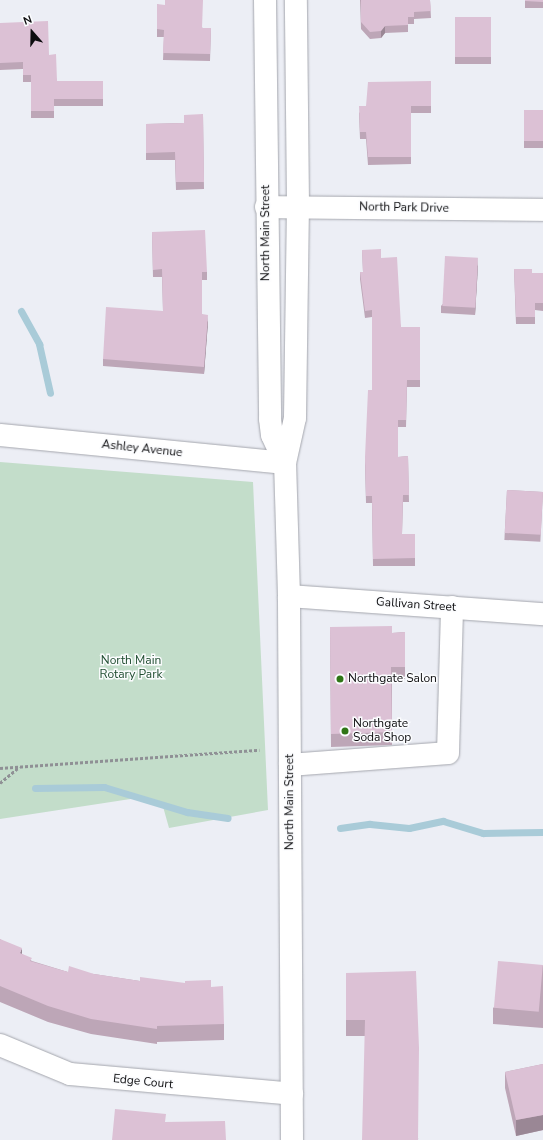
<!DOCTYPE html>
<style>
body{margin:0}
#map{position:relative;width:543px;height:1140px;overflow:hidden;background:#eceef5;font-family:"Nunito Sans",sans-serif}
div>[style]{position:absolute}
[style*='--x']{left:calc(var(--x)*1px);top:calc(var(--y)*1px);width:calc(var(--w)*1px);rotate:calc(var(--a)*1deg)}
.green>*{inset:0;background:#c3ddca}
.stream>*{height:7px;margin:-3.5px;padding:0 3.5px;transform-origin:3.5px;border-radius:3.5px;background:#a9cbd8}
.path>*{height:2.5px;margin-top:-1.25px;transform-origin:0;background:repeating-linear-gradient(90deg,#8f9095 0 3px,transparent 0 5px)}
.roads{filter:drop-shadow(0 0 1px #a4a6ad) drop-shadow(0 0 1px #a4a6ad)}
.minor>*{height:22px;margin:-11px;padding:0 11px;transform-origin:11px;border-radius:11px;background:#fff}
.wall>*{inset:0;background:#bda6b7;transform-origin:0 0}
.shaded-wall>*{inset:0;background:#9a8795}
.building>*{inset:0;background:#dcc1d5;transform-origin:0 0}
.dots>*{width:11px;height:11px;translate:-50% -50%;box-sizing:border-box;border:2px solid #fbfcfe;border-radius:50%}
span{translate:-50% -50%;white-space:nowrap;text-align:center;line-height:1.15;-webkit-text-stroke:3px #fbfcfe;paint-order:stroke}
.street-label{font-size:12px;color:#0d0d0f}
.park-label{font-size:12px;color:#1f4d30}
.poi-label{font-size:12px;color:#0d0d0f}
.left{translate:0 -50%;text-align:left}
.north{position:absolute;left:12px;top:12px;width:40px;height:40px;-webkit-text-stroke:3px #fbfcfe;paint-order:stroke;rotate:340deg;font-size:11px;font-weight:700;line-height:16px;text-align:center;color:#0d0d0f}
.north::after{content:'';display:block;margin:auto;width:14px;height:18px;background:#0d0d0f;clip-path:polygon(50% 0,100% 100%,50% 72%,0 100%)}
</style>
<div id="map">
<div class="green">
<i style="clip-path:polygon(0 462px,253px 482px,268px 810px,169px 828px,162px 803px,137px 798px,0 819px)"></i>
</div>
<div class="stream">
<i style="--x:21;--y:311;--w:38;--a:61"></i>
<i style="--x:39;--y:344;--w:50;--a:77.3"></i>
<i style="--x:35;--y:788;--w:69;--a:-0.8"></i>
<i style="--x:104;--y:787;--w:87;--a:16.8"></i>
<i style="--x:187;--y:812;--w:41;--a:8.3"></i>
<i style="--x:340;--y:828;--w:30;--a:-8"></i>
<i style="--x:370;--y:824;--w:39;--a:6"></i>
<i style="--x:409;--y:828;--w:35;--a:-12"></i>
<i style="--x:443;--y:821;--w:42;--a:16.7"></i>
<i style="--x:483;--y:833;--w:60;--a:-1"></i>
</div>
<div class="path">
<i style="--x:0;--y:768;--w:260;--a:-4"></i>
<i style="--x:0;--y:783;--w:25;--a:-40"></i>
</div>
<div class="roads">
<div class="minor">
<i style="--x:265;--y:0;--w:419;--a:89.3"></i>
<i style="--x:270;--y:419;--w:16;--a:83"></i>
<i style="--x:272;--y:435;--w:31;--a:65"></i>
<i style="--x:266;--y:207;--w:277;--a:0.6"></i>
<i style="--x:0;--y:435;--w:286;--a:5.6"></i>
<i style="--x:289;--y:596;--w:255;--a:4.1"></i>
<i style="--x:290;--y:765;--w:158;--a:-4.3"></i>
<i style="--x:448;--y:753;--w:146;--a:-88.4"></i>
<i style="--x:0;--y:1045;--w:76;--a:22.5"></i>
<i style="--x:70;--y:1074;--w:223;--a:5.1"></i>
<i style="--x:292;--y:1140;--w:544;--a:-90.32"></i>
<i style="--x:289;--y:596;--w:133;--a:-91.7"></i>
<i style="--x:285;--y:463;--w:46;--a:-77.5"></i>
<i style="--x:295;--y:418;--w:213;--a:-89.2"></i>
<i style="--x:298;--y:205;--w:205;--a:-90.6"></i>
</div>
</div>
<div class="wall">
<i style="clip-path:polygon(360px 0,430px 0,431px 18px,414px 19px,414px 24px,408px 24px,408px 32px,385px 33px,381px 38px,370px 39px,361px 29px)"></i>
<i style="left:525px;top:0;width:18px;height:8px"></i>
<i style="clip-path:polygon(157px 4px,203px 28px,211px 28px,210px 61px,163px 60px,164px 37px,157px 37px)"></i>
<i style="left:455px;top:17px;width:36px;height:47px"></i>
<i style="clip-path:polygon(0 23px,49px 55px,57px 81px,103px 81px,103px 106px,54px 106px,54px 118px,31px 118px,31px 82px,23px 82px,23px 69px,0 70px)"></i>
<i style="clip-path:polygon(431px 81px,431px 113px,411px 113px,411px 164px,368px 165px,366px 139px,360px 139px,359px 113px,366px 106px)"></i>
<i style="left:524px;top:110px;width:19px;height:38px"></i>
<i style="clip-path:polygon(203px 114px,204px 189px,176px 190px,175px 160px,146px 160px,146px 124px,184px 123px)"></i>
<i style="clip-path:polygon(152px 232px,207px 272px,207px 280px,202px 280px,202px 314px,208px 322px,204px 374px,103px 366px,103px 359px,163px 311px,162px 277px,153px 277px)"></i>
<i style="clip-path:polygon(362px 250px,381px 258px,401px 327px,420px 327px,420px 387px,407px 387px,406px 427px,398px 427px,398px 457px,408px 456px,409px 502px,403px 502px,402px 534px,415px 534px,415px 566px,373px 566px,372px 503px,366px 503px,365px 465px,372px 390px,372px 317px,365px 318px,360px 279px,360px 272px,363px 272px)"></i>
<i style="clip-path:polygon(478px 265px,475px 315px,441px 313px,441px 306px)"></i>
<i style="clip-path:polygon(514px 269px,532px 273px,543px 273px,543px 311px,535px 310px,535px 324px,516px 324px)"></i>
<i style="left:507px;top:490px;width:36px;height:50px;rotate:3deg"></i>
<i style="clip-path:polygon(330px 627px,392px 633px,405px 632px,405px 679px,392px 680px,392px 745px,331px 747px)"></i>
<i style="clip-path:polygon(0 939px,32px 961px,68px 972px,94px 974px,140px 981px,211px 987px,224px 1024px,224px 1040px,157px 1042px,157px 1044px,91px 1034px,48px 1022px,0 1002px)"></i>
<i style="clip-path:polygon(543px 965px,543px 1028px,493px 1024px,493px 1008px)"></i>
<i style="clip-path:polygon(346px 973px,419px 1140px,365px 1036px,346px 1036px)"></i>
<i style="clip-path:polygon(543px 1064px,543px 1130px,516px 1136px,505px 1088px,505px 1072px)"></i>
</div>
<div class="shaded-wall">
<i style="clip-path:polygon(385px 26px,385px 33px,381px 38px,381px 31px)"></i>
<i style="clip-path:polygon(478px 258px,478px 265px,475px 315px,475px 308px)"></i>
<i style="clip-path:polygon(208px 315px,208px 322px,204px 374px,204px 367px)"></i>
<i style="clip-path:polygon(22px 948px,22px 963px,20px 953px)"></i>
<i style="clip-path:polygon(543px 1115px,543px 1130px,516px 1136px,516px 1120px)"></i>
</div>
<div class="building">
<i style="clip-path:polygon(165px 0,203px 0,202px 28px,211px 28px,210px 54px,163px 53px,164px 30px,157px 29px,157px 4px,165px 5px)"></i>
<i style="clip-path:polygon(361px 0,430px 0,431px 11px,414px 12px,414px 17px,408px 17px,408px 25px,385px 26px,381px 31px,370px 32px,361px 22px)"></i>
<i style="clip-path:polygon(525px 0,543px 0,543px 2px,525px 1px)"></i>
<i style="left:455px;top:17px;width:36px;height:40px"></i>
<i style="clip-path:polygon(48px 21px,49px 55px,56px 54px,57px 81px,103px 81px,103px 99px,54px 99px,54px 111px,31px 111px,31px 75px,23px 75px,23px 62px,0 63px,0 23px)"></i>
<i style="clip-path:polygon(431px 81px,431px 106px,411px 106px,411px 157px,368px 157px,366px 132px,360px 132px,359px 106px,366px 106px,368px 82px)"></i>
<i style="left:524px;top:110px;width:19px;height:31px"></i>
<i style="clip-path:polygon(203px 114px,204px 182px,176px 182px,175px 152px,146px 153px,146px 124px,184px 123px,184px 115px)"></i>
<i style="clip-path:polygon(205px 230px,207px 272px,202px 272px,202px 314px,208px 315px,204px 367px,103px 359px,106px 307px,163px 311px,162px 269px,153px 270px,152px 232px)"></i>
<i style="clip-path:polygon(381px 249px,381px 258px,397px 257px,401px 327px,420px 327px,420px 380px,407px 380px,406px 420px,398px 420px,398px 457px,408px 456px,409px 495px,403px 495px,402px 534px,415px 534px,415px 558px,373px 559px,372px 496px,366px 496px,365px 457px,368px 390px,372px 390px,372px 310px,365px 311px,360px 272px,363px 272px,362px 250px)"></i>
<i style="left:445px;top:256px;width:33px;height:50px;rotate:3deg"></i>
<i style="clip-path:polygon(514px 269px,532px 269px,532px 273px,543px 273px,543px 303px,535px 303px,535px 317px,516px 317px)"></i>
<i style="left:507px;top:490px;width:36px;height:43px;rotate:3deg"></i>
<i style="clip-path:polygon(392px 626px,392px 633px,405px 632px,405px 667px,391px 667px,392px 732px,331px 734px,330px 627px)"></i>
<i style="clip-path:polygon(0 939px,22px 948px,20px 953px,32px 958px,30px 961px,68px 972px,69px 966px,94px 974px,140px 981px,140px 977px,185px 983px,185px 981px,211px 980px,211px 987px,223px 986px,224px 1024px,157px 1026px,157px 1029px,91px 1019px,48px 1006px,0 986px)"></i>
<i style="left:498px;top:961px;width:45px;height:47px;rotate:5deg"></i>
<i style="clip-path:polygon(416px 971px,419px 1048px,418px 1140px,362px 1140px,365px 1020px,346px 1020px,346px 973px)"></i>
<i style="clip-path:polygon(543px 1064px,543px 1115px,516px 1120px,505px 1072px)"></i>
<i style="clip-path:polygon(115px 1109px,166px 1114px,165px 1122px,225px 1121px,226px 1140px,112px 1140px)"></i>
</div>
<div class="dots">
<i style="left:340px;top:679px;background:#2f7516"></i>
<i style="left:345px;top:731px;background:#2f7516"></i>
</div>
<div class="street-label">
<span style="left:404px;top:208px;rotate:1deg">North Park Drive</span>
<span style="left:266px;top:233px;rotate:-90deg">North Main Street</span>
<span style="left:142px;top:449px;rotate:6deg">Ashley Avenue</span>
<span style="left:416px;top:605px;rotate:4deg">Gallivan Street</span>
<span style="left:290px;top:802px;rotate:-90deg">North Main Street</span>
<span style="left:143px;top:1082px;rotate:6deg">Edge Court</span>
</div>
<div class="park-label">
<span style="left:131px;top:668px">North Main<br>Rotary Park</span>
</div>
<div class="poi-label">
<span class="left" style="left:348px;top:679px">Northgate Salon</span>
<span class="left" style="left:353px;top:731px">Northgate<br>Soda Shop</span>
</div>
<div class="north">N</div>
</div>
